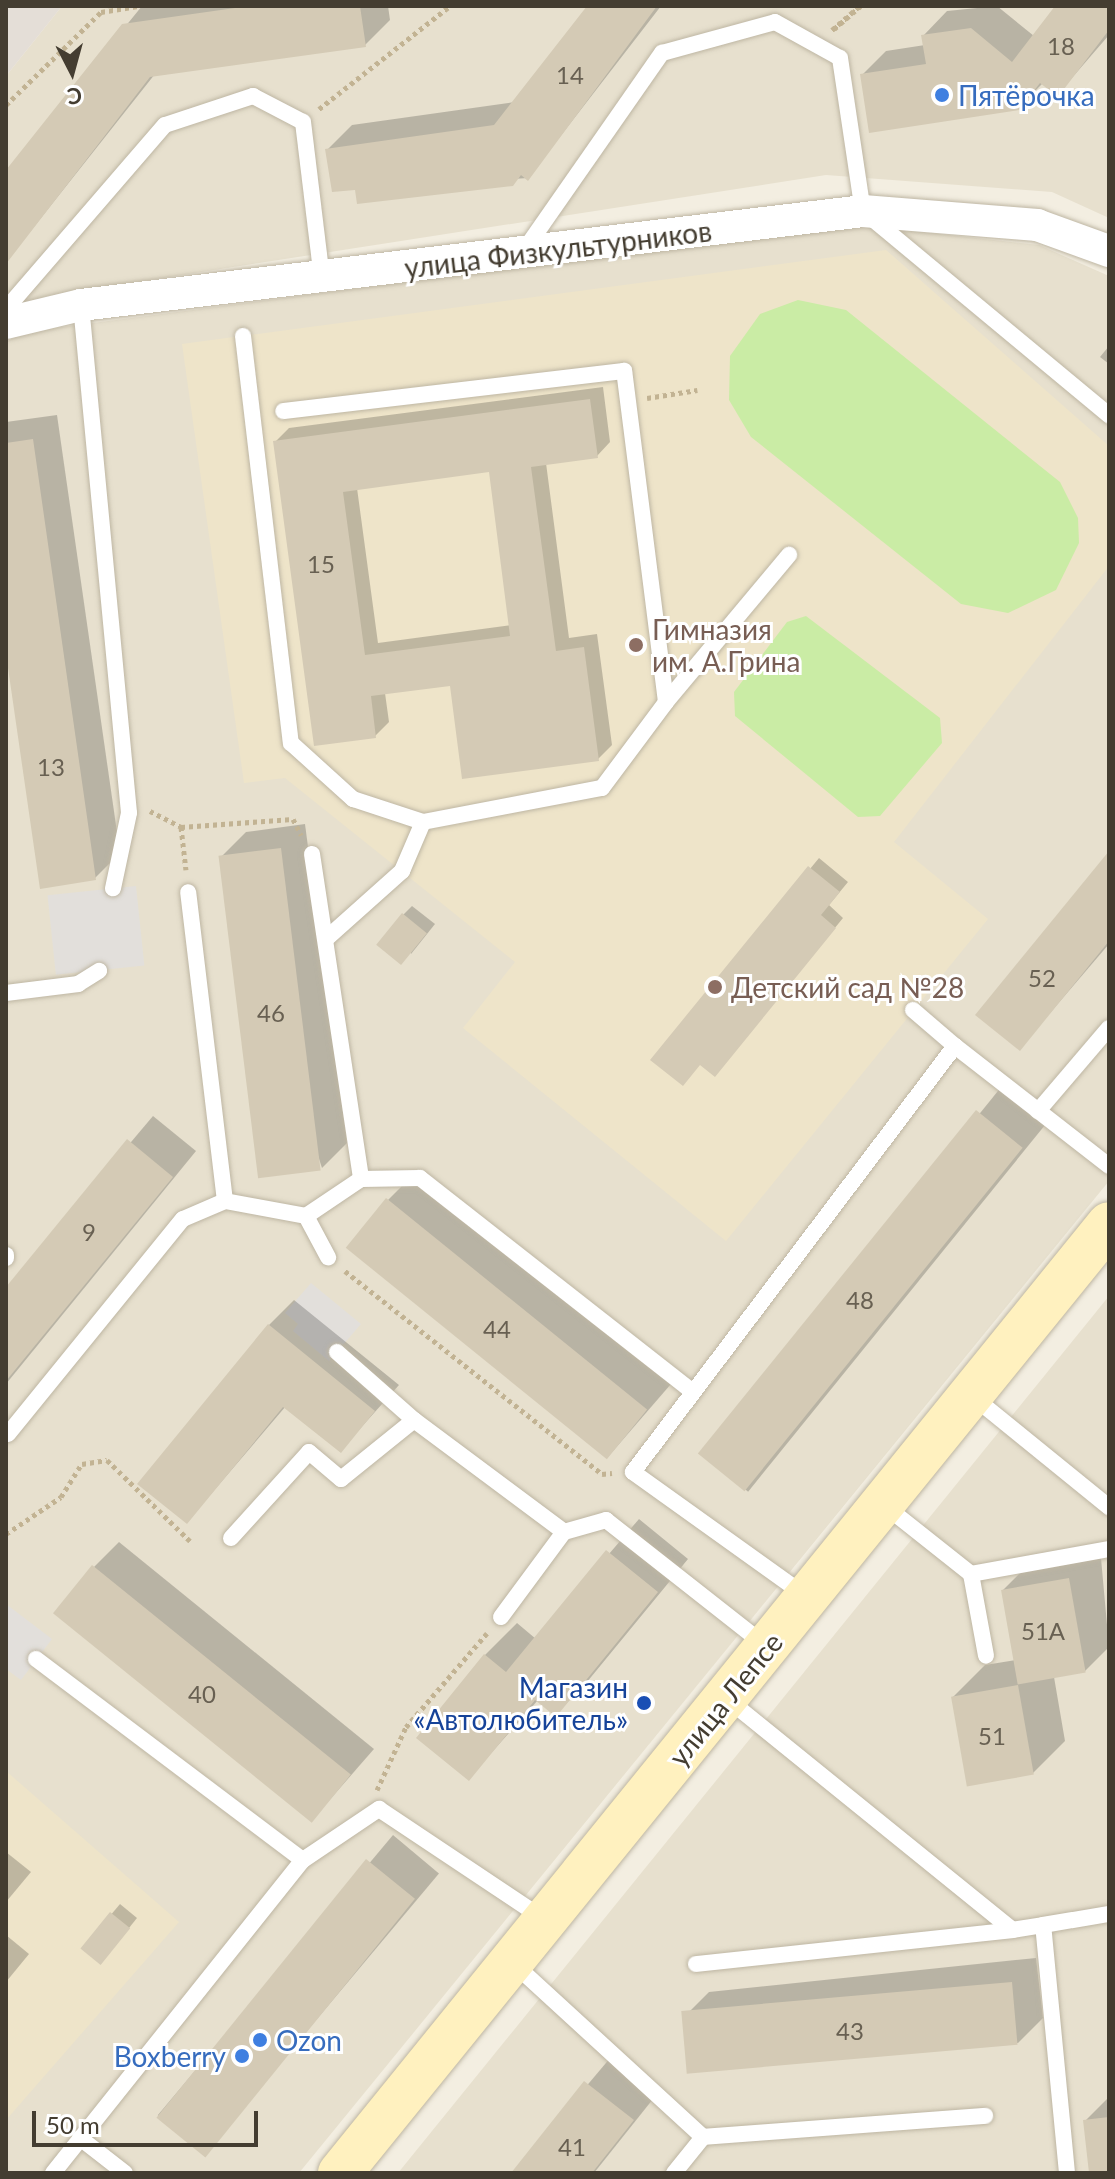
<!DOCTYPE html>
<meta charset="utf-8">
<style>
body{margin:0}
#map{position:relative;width:1115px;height:2179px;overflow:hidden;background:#f3eee1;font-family:Lato,sans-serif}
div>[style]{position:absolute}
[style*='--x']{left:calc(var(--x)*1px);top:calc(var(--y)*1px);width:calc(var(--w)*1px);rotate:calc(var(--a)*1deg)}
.residential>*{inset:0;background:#e7e0ce}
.industrial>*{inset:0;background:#e4ded7}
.education>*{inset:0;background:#eee4c9}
.green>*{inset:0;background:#caeca5}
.parking>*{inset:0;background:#e2dfdb;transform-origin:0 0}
.shadow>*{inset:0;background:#0003;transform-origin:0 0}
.building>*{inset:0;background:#d4cab5;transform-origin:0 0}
.path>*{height:5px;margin-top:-2.5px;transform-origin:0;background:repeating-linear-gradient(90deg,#c2b393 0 4px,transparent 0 8px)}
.roads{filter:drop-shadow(0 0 2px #beb6a3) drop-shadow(0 0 2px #beb6a3)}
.lane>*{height:16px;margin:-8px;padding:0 8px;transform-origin:8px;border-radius:8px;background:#fff}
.street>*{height:32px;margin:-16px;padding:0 16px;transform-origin:16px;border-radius:16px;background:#fff}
.secondary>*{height:44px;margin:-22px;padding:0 22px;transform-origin:22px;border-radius:22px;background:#fff1bf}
.dots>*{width:22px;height:22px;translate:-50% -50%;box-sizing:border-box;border:4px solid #fff;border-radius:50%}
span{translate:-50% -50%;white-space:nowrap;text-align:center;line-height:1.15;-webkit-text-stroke:6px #fff;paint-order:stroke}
.number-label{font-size:24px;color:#686052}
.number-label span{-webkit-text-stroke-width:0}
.shop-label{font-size:28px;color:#366cbe}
.left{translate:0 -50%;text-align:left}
.right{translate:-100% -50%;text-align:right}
.street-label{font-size:28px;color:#443d31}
.education-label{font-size:28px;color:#785e54}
.transit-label{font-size:28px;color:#164399}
.frame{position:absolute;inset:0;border:8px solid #443d31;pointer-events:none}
.north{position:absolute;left:32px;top:32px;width:80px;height:80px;-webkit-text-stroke:6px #fff;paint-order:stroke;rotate:174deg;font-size:22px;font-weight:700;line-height:32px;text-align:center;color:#443d31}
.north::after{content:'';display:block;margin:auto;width:28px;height:36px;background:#443d31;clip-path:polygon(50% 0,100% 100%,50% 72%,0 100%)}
.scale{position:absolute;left:32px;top:2111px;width:226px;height:36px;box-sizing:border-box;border:4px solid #443d31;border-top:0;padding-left:10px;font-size:24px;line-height:28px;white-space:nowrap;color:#443d31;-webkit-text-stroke:6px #fff;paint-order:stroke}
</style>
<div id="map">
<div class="residential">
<i style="clip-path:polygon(62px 6px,1109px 6px,1109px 218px,1052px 192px,826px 175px,47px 296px,6px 311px,6px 76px)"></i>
<i style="clip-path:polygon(851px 224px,1039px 245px,1109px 276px,1109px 1181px,299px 2173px,6px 2173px,6px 342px,24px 332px)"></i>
<i style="clip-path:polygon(1109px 1296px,1109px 2173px,398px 2173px)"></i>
</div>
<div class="industrial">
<i style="clip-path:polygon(6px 6px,62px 6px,6px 76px)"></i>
</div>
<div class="education">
<i style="clip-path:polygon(886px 250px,1109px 446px,1109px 566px,894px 842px,988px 919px,726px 1241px,463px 1028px,515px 962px,285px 778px,244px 783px,182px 344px)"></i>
<i style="clip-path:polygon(6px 1771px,179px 1922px,6px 2120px)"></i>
</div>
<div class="green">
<i style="clip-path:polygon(798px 300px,846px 310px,1060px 482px,1078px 518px,1079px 543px,1056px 590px,1008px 613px,961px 604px,751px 437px,729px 400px,730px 356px,760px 314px)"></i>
<i style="clip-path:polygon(806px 616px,940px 718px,942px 743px,880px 816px,858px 817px,735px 716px,734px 692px,787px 622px)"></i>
</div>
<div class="parking">
<i style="left:136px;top:886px;width:80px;height:89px;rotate:84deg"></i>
<i style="clip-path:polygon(311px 1283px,361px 1324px,329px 1361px,293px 1331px,298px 1324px,285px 1313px)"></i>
<i style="clip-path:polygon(6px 1604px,52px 1639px,21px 1680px,6px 1669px)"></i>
</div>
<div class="shadow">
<i style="clip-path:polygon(142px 6px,388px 6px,390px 20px,365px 45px,155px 74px,6px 262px,6px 173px)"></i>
<i style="clip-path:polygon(589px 6px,661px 6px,528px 178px,357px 188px,327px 150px,352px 125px,515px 102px)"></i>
<i style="clip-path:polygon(997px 6px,1034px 36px,1057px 6px,1109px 6px,1109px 35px,1058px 94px,1043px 83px,1018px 108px,862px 75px,886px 51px,925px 45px,923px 36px,947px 11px)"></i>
<i style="clip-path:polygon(1109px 346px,1109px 364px,1100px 357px)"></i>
<i style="clip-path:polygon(evenodd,603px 387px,610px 442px,597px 456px,546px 463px,569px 638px,597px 634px,612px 745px,598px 759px,451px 684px,385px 693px,389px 722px,375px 736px,275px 442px,289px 428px,603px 387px,490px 470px,511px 625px,378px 643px,357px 488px,490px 470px)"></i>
<i style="clip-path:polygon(57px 415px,120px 853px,95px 878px,6px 640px,6px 422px)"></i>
<i style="clip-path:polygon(305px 824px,347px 1143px,322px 1168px,221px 857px,246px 832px)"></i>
<i style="clip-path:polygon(1109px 854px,1109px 944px,1020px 1048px)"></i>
<i style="clip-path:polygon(819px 858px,848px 882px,829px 905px,843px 918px,723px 1065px,653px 1060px)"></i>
<i style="clip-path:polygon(412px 906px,435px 924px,411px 954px,403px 915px)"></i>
<i style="left:1002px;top:1086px;width:58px;height:475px;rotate:39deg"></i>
<i style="clip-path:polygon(153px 1116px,196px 1151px,6px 1384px,6px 1290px)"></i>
<i style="clip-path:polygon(413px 1175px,671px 1384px,607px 1458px,388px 1200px)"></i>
<i style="clip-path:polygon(294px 1300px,399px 1385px,341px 1450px,286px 1406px,187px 1522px,269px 1325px)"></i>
<i style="clip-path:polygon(639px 1519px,688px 1559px,587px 1682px,556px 1714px,538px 1700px,469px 1778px,485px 1655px,517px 1623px,536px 1639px)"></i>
<i style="clip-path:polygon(119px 1542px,374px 1749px,312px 1820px,94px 1567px)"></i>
<i style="clip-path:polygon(1100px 1547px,1109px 1647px,1084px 1672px,1054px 1677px,1065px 1741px,1033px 1773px,953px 1697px,985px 1665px,1016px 1660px,1003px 1590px,1035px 1558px)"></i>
<i style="left:393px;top:1835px;width:60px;height:366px;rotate:40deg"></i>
<i style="clip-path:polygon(6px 1852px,31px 1872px,6px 1902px)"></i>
<i style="clip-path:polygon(120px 1904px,137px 1918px,109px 1953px,83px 1948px)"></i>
<i style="clip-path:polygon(6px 1935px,29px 1954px,6px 1982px)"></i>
<i style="clip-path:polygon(1036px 1958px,1043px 2018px,1018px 2043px,684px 2017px,709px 1992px)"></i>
<i style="clip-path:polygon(611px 2057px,657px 2094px,594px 2173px,513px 2173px)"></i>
<i style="clip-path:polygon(1109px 2097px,1109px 2173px,1091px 2173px,1085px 2121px)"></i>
</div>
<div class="building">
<i style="clip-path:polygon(249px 6px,360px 6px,366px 47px,150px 77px,6px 264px,6px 170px,122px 24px)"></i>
<i style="clip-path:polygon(587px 6px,657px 6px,528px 181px,521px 175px,513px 186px,357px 204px,355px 190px,332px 192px,325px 149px,494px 125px)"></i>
<i style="clip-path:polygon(1055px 6px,1109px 6px,1109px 30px,1058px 97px,1040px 83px,1019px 110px,869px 133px,860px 74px,926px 64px,921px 35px,971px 28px,1012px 62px)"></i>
<i style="clip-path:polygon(evenodd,590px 399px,598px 458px,531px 467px,556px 651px,584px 647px,599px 761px,462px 779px,450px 686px,371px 696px,376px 738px,314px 746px,273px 441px,590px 399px,489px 472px,510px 636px,365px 655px,343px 492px,489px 472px)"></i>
<i style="clip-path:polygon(33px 439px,96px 880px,40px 889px,6px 654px,6px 443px)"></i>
<i style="left:281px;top:848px;width:325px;height:63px;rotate:83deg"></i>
<i style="clip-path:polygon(1109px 851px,1109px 941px,1020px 1051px,975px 1015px)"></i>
<i style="clip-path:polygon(808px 866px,840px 892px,821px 915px,836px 928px,715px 1077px,700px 1065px,683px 1086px,650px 1060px)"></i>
<i style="left:402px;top:913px;width:32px;height:41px;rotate:39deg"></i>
<i style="left:976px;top:1110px;width:60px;height:442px;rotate:39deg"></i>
<i style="clip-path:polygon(127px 1139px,173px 1177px,6px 1381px,6px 1287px)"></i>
<i style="left:386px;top:1198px;width:336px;height:64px;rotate:39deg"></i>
<i style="clip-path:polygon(268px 1324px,375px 1411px,341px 1453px,283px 1407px,187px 1524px,137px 1484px)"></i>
<i style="clip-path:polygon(606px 1550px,658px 1592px,556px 1717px,535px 1700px,469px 1781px,416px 1738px,484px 1654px,506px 1672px)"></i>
<i style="left:92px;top:1565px;width:333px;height:62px;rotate:39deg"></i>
<i style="left:1069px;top:1578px;width:96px;height:69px;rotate:80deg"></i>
<i style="left:1018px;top:1685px;width:91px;height:68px;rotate:80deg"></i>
<i style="left:366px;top:1859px;width:63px;height:333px;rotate:39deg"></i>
<i style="left:110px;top:1912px;width:26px;height:47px;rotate:39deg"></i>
<i style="left:1012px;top:1982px;width:63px;height:332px;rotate:85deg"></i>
<i style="clip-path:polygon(584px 2081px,634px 2120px,592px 2173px,511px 2173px)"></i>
<i style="clip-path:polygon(1109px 2117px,1109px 2173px,1089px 2173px,1083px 2120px)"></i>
</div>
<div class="path">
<i style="--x:834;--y:29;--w:35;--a:-41"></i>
<i style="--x:832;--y:30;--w:37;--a:-41"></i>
<i style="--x:6;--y:105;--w:133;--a:-44.4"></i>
<i style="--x:101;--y:12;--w:39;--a:-9"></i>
<i style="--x:319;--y:109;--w:167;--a:-38.2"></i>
<i style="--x:647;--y:398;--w:51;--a:-9.1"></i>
<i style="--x:150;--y:811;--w:35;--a:27"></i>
<i style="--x:181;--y:827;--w:43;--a:83.4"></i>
<i style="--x:181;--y:827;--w:112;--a:-4.1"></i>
<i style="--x:293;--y:819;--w:18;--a:63"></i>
<i style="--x:345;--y:1271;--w:328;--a:38.3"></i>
<i style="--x:602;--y:1474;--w:10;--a:-6"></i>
<i style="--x:6;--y:1534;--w:66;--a:-33.9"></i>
<i style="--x:61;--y:1497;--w:39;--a:-58"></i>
<i style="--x:82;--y:1464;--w:25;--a:-9"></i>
<i style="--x:107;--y:1460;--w:116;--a:44.3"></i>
<i style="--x:377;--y:1790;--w:69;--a:-65.3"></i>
<i style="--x:406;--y:1727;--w:124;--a:-49.2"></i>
</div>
<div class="roads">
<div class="lane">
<i style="--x:523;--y:252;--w:243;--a:-55.1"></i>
<i style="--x:662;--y:53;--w:117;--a:-15.3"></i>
<i style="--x:775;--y:22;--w:74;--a:29"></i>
<i style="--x:840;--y:58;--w:155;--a:81.5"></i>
<i style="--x:863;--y:211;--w:320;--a:39.7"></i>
<i style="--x:81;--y:305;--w:510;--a:84.6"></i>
<i style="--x:129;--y:813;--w:77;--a:102"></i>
<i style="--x:6;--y:309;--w:243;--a:-49.2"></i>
<i style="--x:165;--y:125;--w:93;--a:-18.2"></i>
<i style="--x:253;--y:96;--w:56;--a:27.5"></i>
<i style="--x:303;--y:122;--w:158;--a:83.1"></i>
<i style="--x:243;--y:336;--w:410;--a:83.3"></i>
<i style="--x:291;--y:743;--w:84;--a:42.1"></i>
<i style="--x:353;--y:799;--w:74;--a:18.2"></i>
<i style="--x:423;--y:822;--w:182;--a:-10.8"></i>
<i style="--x:602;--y:788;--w:107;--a:-53.3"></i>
<i style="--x:666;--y:702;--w:334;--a:-97.2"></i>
<i style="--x:624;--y:371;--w:343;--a:173.3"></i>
<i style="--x:666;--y:702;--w:192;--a:-50.1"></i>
<i style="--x:312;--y:854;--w:329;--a:81.4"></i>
<i style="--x:361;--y:1179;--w:59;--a:-1"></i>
<i style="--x:420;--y:1178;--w:345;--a:38.1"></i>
<i style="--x:327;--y:938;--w:101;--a:-41.8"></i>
<i style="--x:402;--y:871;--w:53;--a:-66.8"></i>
<i style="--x:6;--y:993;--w:73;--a:-7.1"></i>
<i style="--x:78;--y:984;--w:25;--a:-32"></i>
<i style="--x:913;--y:1010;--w:55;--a:40.6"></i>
<i style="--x:1038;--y:1111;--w:109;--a:-49.5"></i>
<i style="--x:225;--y:1201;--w:82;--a:10.5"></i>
<i style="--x:306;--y:1216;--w:66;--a:-33.9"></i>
<i style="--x:306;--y:1216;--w:47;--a:61.8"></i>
<i style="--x:6;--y:1255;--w:3;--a:90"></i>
<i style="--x:337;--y:1352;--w:103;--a:41.4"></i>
<i style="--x:414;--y:1420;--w:187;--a:36.7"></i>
<i style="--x:971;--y:1395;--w:178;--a:39.1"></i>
<i style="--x:8;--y:1434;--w:277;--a:-50.9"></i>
<i style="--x:183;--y:1219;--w:46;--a:-23.2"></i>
<i style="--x:225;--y:1201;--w:311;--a:-96.8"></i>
<i style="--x:884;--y:1505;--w:111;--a:38.4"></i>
<i style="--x:971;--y:1574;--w:83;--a:79.6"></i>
<i style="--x:231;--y:1538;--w:116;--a:-47.8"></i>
<i style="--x:309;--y:1452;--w:42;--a:40.2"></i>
<i style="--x:341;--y:1479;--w:94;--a:-38.9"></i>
<i style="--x:971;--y:1574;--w:140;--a:-10.3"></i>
<i style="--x:806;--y:1596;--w:213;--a:-144.4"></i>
<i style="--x:633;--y:1472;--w:534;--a:-52.92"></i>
<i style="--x:955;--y:1046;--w:195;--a:37.9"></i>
<i style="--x:501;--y:1617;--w:106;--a:-53.5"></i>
<i style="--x:564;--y:1532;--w:44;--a:-15.9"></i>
<i style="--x:606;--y:1520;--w:204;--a:38.2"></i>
<i style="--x:36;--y:1659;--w:334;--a:37"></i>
<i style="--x:726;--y:1698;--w:368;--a:39"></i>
<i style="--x:1012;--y:1930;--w:31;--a:-9"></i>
<i style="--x:512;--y:1962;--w:259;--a:42.5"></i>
<i style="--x:696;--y:1964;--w:318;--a:-6.1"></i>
<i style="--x:80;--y:2138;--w:57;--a:37.9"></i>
<i style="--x:53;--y:2173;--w:401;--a:-51.4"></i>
<i style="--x:303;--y:1860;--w:92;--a:-33.9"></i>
<i style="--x:379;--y:1809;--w:198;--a:33.7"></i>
<i style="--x:674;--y:2173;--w:46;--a:-51.1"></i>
<i style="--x:703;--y:2137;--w:283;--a:-4.3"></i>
<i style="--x:1067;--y:2173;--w:249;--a:-95.5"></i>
<i style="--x:1043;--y:1925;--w:67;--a:-9.5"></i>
</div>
<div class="street">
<i style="--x:6;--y:323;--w:77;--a:-13.5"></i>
<i style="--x:81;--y:305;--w:788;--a:-6.85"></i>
<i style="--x:863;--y:211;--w:175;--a:4.6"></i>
<i style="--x:1037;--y:225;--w:77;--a:19.9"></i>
</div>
<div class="secondary">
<i style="--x:340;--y:2173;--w:1221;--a:-50.98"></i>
</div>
</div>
<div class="dots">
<i style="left:942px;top:95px;background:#3f7fe0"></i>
<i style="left:636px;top:645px;background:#8d6e63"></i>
<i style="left:715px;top:987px;background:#8d6e63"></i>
<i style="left:644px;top:1703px;background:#1a4fb4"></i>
<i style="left:260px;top:2040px;background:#3f7fe0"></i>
<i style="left:242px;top:2056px;background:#3f7fe0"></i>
</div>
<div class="number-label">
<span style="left:1061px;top:46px">18</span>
<span style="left:570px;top:75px">14</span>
<span style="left:321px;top:564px">15</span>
<span style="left:51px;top:767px">13</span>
<span style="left:1042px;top:978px">52</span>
<span style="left:271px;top:1013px">46</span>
<span style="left:89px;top:1232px">9</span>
<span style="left:860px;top:1300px">48</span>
<span style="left:497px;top:1329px">44</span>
<span style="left:1043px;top:1631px">51А</span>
<span style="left:202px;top:1694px">40</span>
<span style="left:992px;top:1736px">51</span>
<span style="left:850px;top:2031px">43</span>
<span style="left:572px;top:2147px">41</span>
</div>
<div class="shop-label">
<span class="left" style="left:958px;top:95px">Пятёрочка</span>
<span class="left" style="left:276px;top:2040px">Ozon</span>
<span class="right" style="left:226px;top:2056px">Boxberry</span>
</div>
<div class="street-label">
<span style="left:558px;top:249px;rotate:-7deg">улица Физкультурников</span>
<span style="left:725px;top:1699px;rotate:-51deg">улица Лепсе</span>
</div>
<div class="education-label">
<span class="left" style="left:652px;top:645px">Гимназия<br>им. А.Грина</span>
<span class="left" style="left:731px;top:987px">Детский сад №28</span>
</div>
<div class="transit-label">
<span class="right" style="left:628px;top:1703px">Магазин<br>«Автолюбитель»</span>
</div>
<div class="frame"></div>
<div class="north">С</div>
<div class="scale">50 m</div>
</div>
